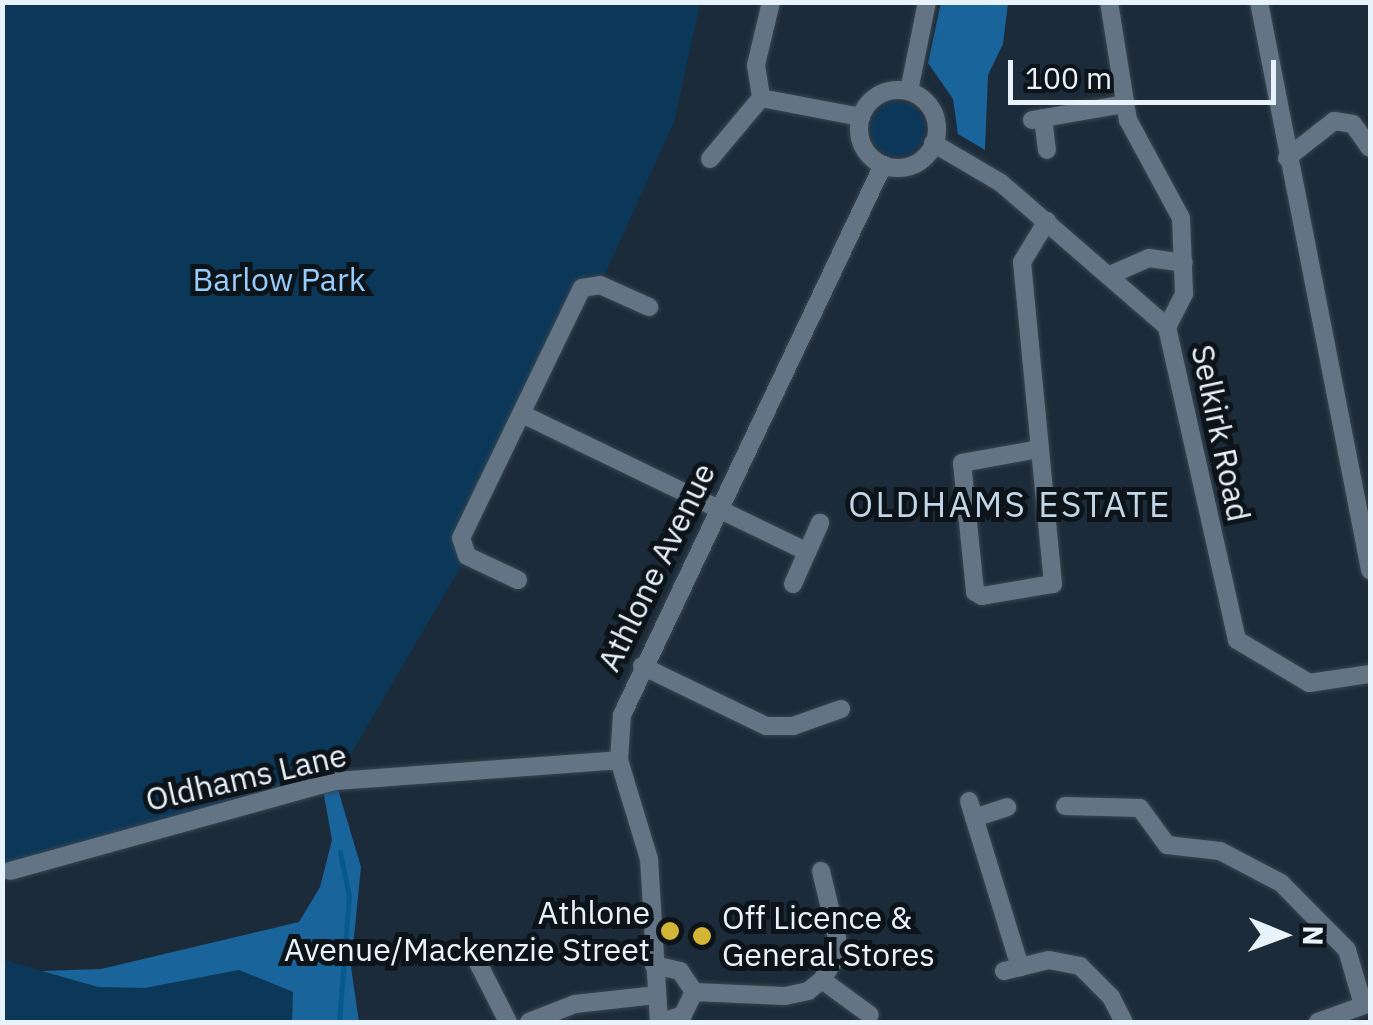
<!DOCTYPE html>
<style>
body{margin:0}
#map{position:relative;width:1373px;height:1025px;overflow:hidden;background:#1c2b39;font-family:"IBM Plex Sans",sans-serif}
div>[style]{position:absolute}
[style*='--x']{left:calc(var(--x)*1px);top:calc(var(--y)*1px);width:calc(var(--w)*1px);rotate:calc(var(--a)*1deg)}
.green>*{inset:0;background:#0b3859}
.round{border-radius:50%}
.forest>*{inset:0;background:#19649b}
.stream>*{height:5px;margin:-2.5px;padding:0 2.5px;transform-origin:2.5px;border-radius:2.5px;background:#06598f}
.roads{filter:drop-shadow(0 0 2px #384550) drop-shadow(0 0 2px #384550)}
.street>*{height:18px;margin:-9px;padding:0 9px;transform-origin:9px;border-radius:9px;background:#637584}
.street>.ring{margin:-9px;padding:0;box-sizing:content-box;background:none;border:18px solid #637584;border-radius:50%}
.dots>*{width:28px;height:28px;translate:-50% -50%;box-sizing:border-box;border:5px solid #0c1319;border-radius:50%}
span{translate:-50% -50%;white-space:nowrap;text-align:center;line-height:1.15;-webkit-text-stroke:10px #0c1319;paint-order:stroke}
.park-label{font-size:32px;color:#98ccfa}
.street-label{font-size:32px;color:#e8f2fb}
.poi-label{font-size:32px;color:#e8f2fb}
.right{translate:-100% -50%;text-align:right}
.left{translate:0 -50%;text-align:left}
.neighbourhood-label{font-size:35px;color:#c3d6e8;letter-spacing:2.5px}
.frame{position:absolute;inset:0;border:5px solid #e8f2fb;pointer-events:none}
.north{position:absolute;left:1233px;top:885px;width:100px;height:100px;-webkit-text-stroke:8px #0c1319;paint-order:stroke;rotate:91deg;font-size:28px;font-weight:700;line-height:40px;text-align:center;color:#e8f2fb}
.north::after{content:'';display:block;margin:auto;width:35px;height:45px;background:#e8f2fb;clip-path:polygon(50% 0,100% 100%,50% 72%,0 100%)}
.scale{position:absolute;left:1008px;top:60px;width:268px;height:45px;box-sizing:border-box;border:5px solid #e8f2fb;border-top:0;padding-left:12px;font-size:30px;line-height:35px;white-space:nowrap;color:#e8f2fb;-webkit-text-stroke:8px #0c1319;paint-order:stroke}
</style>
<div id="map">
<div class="green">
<i style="clip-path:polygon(3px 3px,700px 3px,674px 122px,600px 285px,591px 284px,461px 538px,467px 556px,335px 781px,10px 871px,3px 859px)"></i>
<i class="round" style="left:871px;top:102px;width:54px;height:54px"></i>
<i style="clip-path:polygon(4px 960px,98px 987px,145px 988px,239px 970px,294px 993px,292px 1022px,3px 1022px)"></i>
</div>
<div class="forest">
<i style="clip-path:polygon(941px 2px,1008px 3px,1003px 44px,988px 75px,985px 150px,958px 134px,953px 99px,928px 63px)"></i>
<i style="clip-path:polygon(337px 786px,361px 867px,351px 967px,359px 1022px,292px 1022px,293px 992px,239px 970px,145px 988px,98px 987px,42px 971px,101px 969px,299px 922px,320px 887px,332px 840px,323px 790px)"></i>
</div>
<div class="stream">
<i style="--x:339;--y:1022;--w:126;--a:-85.5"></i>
<i style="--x:349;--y:896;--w:45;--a:-101.6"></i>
</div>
<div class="roads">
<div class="street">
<i style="--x:771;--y:2;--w:65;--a:103.4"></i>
<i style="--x:756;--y:65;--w:33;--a:81"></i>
<i style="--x:761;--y:98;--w:102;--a:10.8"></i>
<i style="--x:1109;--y:2;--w:120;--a:80.9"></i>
<i style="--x:1128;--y:120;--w:111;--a:61.6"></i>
<i style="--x:1181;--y:218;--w:76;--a:87.7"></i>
<i style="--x:1184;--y:294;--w:37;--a:117"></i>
<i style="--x:1259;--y:2;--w:579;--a:78.94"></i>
<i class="ring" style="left:859px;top:90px;width:60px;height:60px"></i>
<i style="--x:909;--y:91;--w:91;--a:-78.6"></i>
<i style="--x:1043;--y:118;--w:32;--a:83"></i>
<i style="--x:1032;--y:120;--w:94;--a:-9.8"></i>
<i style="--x:933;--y:143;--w:79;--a:30.5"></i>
<i style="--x:1001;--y:183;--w:220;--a:40.9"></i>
<i style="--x:1167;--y:327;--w:321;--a:77.4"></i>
<i style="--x:1237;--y:640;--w:84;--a:30.8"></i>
<i style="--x:1309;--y:683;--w:62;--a:-8.4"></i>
<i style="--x:1287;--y:158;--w:60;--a:-38.2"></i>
<i style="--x:1334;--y:121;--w:19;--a:9"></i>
<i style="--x:1353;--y:124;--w:29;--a:55"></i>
<i style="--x:710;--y:159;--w:80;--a:-50.1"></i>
<i style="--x:1110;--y:275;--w:43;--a:-23.6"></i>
<i style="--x:1149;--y:258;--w:35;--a:8"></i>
<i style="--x:522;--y:414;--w:317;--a:25.8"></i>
<i style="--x:1039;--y:449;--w:78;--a:169.7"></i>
<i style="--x:962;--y:463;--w:130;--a:84.2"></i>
<i style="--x:975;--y:592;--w:8;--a:30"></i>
<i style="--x:982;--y:596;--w:72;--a:-9.6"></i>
<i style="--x:1053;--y:584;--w:323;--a:-95.5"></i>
<i style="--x:1022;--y:262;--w:48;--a:-58.6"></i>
<i style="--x:518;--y:580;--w:56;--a:-154.8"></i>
<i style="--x:467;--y:556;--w:19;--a:-108"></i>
<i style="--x:461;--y:538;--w:278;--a:-64.2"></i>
<i style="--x:582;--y:288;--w:18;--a:-9"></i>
<i style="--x:600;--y:285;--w:54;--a:24.2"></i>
<i style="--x:793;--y:584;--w:67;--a:-66.1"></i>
<i style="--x:642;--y:666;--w:138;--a:25.8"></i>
<i style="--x:766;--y:726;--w:27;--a:0"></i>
<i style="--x:793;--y:726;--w:51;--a:-19.5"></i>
<i style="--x:969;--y:801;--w:174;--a:72.9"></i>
<i style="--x:1065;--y:806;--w:75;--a:1.5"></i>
<i style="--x:1140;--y:808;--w:46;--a:53.9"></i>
<i style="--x:1167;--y:845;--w:53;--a:6.5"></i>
<i style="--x:1220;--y:851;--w:69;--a:27.7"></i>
<i style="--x:1281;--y:883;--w:94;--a:45.4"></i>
<i style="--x:1347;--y:950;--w:53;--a:73.6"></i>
<i style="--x:974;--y:818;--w:35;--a:-18"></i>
<i style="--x:10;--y:871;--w:337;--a:-15.5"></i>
<i style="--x:335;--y:781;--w:285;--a:-4.2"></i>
<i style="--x:474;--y:955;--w:75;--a:63.1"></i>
<i style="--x:654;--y:965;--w:27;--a:13"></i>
<i style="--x:680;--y:971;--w:25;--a:56"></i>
<i style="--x:694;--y:992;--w:25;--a:116"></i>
<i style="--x:683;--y:1015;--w:21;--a:161"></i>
<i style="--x:1004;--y:971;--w:46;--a:-13.7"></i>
<i style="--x:1049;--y:960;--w:32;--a:11"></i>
<i style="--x:1080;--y:966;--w:44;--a:45"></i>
<i style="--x:1111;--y:997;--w:28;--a:63"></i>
<i style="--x:822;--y:980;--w:59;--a:36.1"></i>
<i style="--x:694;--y:992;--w:91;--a:2.5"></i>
<i style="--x:785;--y:996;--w:24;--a:-12"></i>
<i style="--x:808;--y:991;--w:18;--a:-38"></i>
<i style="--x:822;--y:980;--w:27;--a:-59"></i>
<i style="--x:836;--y:957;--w:19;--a:-87"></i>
<i style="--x:837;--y:938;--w:69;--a:-103.4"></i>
<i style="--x:529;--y:1022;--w:49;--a:-21.4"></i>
<i style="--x:575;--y:1004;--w:81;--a:-6.3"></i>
<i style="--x:659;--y:1022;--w:163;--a:-93.5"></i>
<i style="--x:649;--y:859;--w:103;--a:-106.9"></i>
<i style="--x:619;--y:760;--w:45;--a:-86.2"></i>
<i style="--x:622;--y:715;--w:609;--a:-64.61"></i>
<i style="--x:1318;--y:1022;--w:55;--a:-20.1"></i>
</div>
</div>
<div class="dots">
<i style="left:670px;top:931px;background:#d3b635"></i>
<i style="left:702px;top:936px;background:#d3b635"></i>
</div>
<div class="park-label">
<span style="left:279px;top:279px">Barlow Park</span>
</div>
<div class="street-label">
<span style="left:1221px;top:433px;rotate:78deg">Selkirk Road</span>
<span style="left:656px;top:567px;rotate:-64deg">Athlone Avenue</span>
<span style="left:246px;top:777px;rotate:-13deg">Oldhams Lane</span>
</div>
<div class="poi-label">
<span class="right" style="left:650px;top:931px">Athlone<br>Avenue/Mackenzie Street</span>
<span class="left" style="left:722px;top:936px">Off Licence &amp;<br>General Stores</span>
</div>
<div class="neighbourhood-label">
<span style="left:1010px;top:504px">OLDHAMS ESTATE</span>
</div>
<div class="frame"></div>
<div class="north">N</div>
<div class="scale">100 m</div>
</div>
